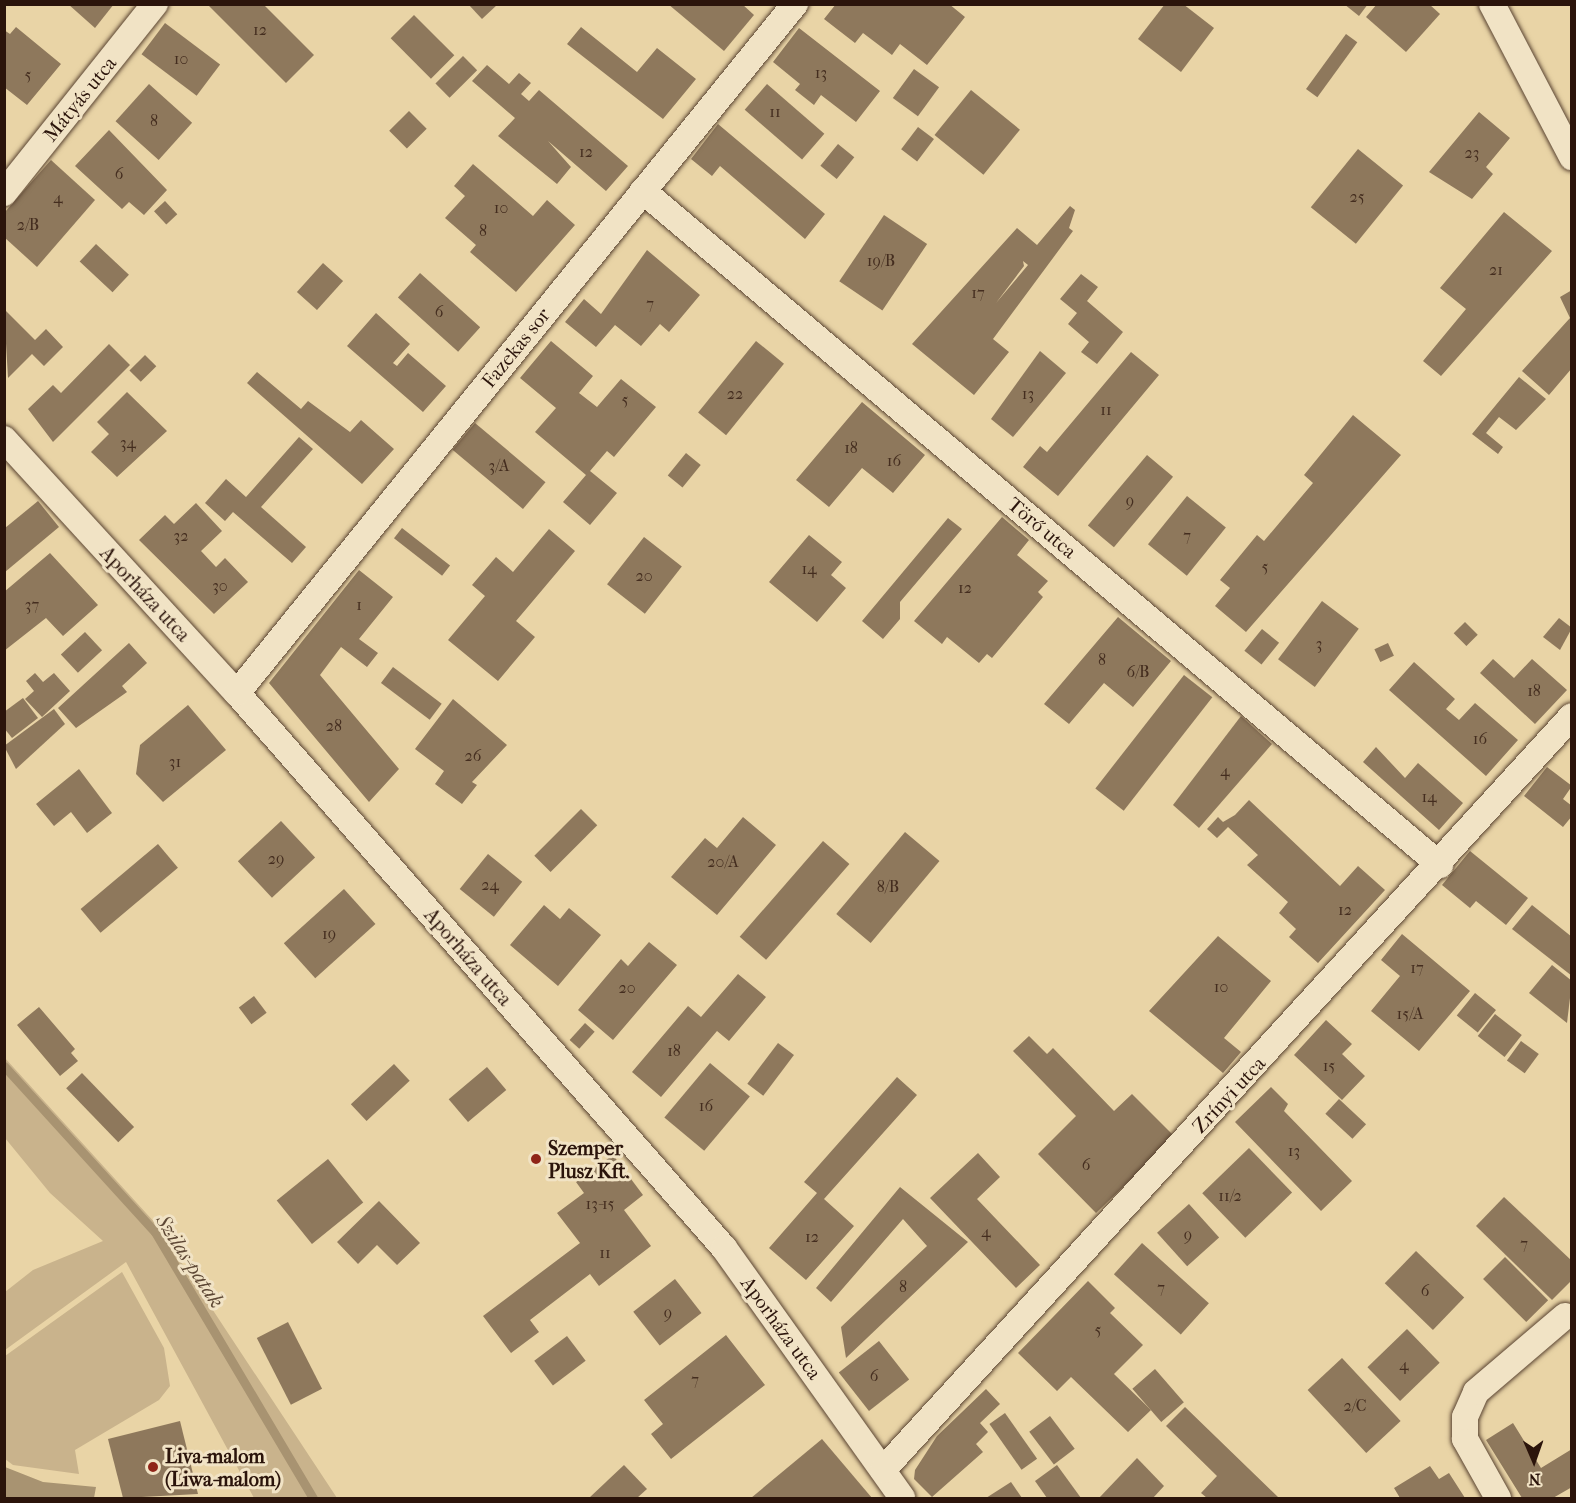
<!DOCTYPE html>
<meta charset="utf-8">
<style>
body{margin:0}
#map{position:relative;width:1576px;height:1503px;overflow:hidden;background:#e9d4a6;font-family:"IM FELL French Canon",serif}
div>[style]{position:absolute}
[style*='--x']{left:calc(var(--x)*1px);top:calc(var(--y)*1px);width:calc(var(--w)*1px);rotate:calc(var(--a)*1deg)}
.green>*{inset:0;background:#c9b38c}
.water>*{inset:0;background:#a89371}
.stream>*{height:9px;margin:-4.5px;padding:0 4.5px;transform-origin:4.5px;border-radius:4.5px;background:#a89371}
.building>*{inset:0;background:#8e785c;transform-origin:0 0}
.roads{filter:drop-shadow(0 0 2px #5a4432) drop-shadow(0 0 2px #5a4432)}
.minor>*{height:26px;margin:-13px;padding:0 13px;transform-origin:13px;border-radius:13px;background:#f1e3c5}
.dots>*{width:16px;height:16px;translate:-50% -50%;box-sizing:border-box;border:3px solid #f1e3c5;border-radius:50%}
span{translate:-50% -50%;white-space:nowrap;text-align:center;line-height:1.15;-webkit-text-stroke:6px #f1e3c5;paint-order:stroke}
.number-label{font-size:16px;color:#442d1f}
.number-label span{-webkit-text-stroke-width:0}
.street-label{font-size:20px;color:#2b140b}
.poi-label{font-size:20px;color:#2b140b;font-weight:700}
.left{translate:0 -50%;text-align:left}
.water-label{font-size:21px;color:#5d4734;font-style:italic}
.frame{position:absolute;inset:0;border:6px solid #2b140b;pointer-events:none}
.north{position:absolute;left:1504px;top:1431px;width:60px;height:60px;-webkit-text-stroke:4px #f1e3c5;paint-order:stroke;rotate:178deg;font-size:16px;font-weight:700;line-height:24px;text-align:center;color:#2b140b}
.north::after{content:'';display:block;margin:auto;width:21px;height:27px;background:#2b140b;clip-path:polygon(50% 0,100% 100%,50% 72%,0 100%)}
</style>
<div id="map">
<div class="green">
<i style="clip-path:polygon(4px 1057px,156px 1224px,337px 1498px,254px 1498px,126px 1262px,5px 1350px,5px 1292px,33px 1270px,103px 1241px,50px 1193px,5px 1138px)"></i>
<i style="clip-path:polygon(122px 1272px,164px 1348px,170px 1386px,159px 1400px,75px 1450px,79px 1474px,13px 1465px,5px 1459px,5px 1356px)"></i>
</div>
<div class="water">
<i style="clip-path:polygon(5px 1467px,43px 1482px,96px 1487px,94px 1498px,5px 1498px)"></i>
</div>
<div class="stream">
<i style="--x:4;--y:1066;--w:224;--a:47.7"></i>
<i style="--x:155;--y:1232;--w:309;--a:59.3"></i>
</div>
<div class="building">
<i style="clip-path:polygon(68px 4px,114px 4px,95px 28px)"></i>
<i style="clip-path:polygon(207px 4px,263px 4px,314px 55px,286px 83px)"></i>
<i style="clip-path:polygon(468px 4px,498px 4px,482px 19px)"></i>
<i style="clip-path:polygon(668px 4px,742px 4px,754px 15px,724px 51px)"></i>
<i style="clip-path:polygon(836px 4px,949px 4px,965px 17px,927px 65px,900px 44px,892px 55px,863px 33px,855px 43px,824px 19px)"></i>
<i style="clip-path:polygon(1165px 4px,1183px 4px,1214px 28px,1181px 72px,1138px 39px)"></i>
<i style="clip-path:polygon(1344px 4px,1368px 4px,1359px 16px)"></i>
<i style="clip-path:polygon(1377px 4px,1429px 4px,1440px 14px,1406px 52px,1366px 17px)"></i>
<i style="left:414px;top:15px;width:57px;height:33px;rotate:45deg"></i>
<i style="left:165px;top:23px;width:69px;height:39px;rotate:37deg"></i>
<i style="clip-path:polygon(16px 27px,61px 64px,27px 105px,4px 87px,4px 30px,10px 34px)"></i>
<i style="clip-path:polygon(581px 27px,637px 72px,657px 48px,696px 79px,663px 119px,567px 44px)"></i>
<i style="clip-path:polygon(799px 28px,880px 91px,856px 122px,821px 95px,814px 105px,795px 90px,800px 84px,773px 62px)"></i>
<i style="left:1346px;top:34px;width:14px;height:68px;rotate:36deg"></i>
<i style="left:463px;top:56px;width:20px;height:39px;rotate:45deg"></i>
<i style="clip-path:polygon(487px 65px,509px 84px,519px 73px,531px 83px,521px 94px,529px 101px,539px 90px,628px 166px,606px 191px,548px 141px,571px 167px,557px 184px,498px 136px,515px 118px,472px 81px)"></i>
<i style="left:914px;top:69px;width:31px;height:36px;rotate:36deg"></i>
<i style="left:149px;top:84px;width:58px;height:50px;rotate:42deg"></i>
<i style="left:767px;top:84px;width:76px;height:34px;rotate:41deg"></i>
<i style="left:971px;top:90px;width:63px;height:58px;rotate:39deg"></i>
<i style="left:409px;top:111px;width:25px;height:28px;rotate:45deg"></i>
<i style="clip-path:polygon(1479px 112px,1510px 138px,1486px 167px,1493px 174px,1472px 199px,1429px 172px)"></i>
<i style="clip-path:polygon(718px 124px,825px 214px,805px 239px,720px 166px,712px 176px,691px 159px)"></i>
<i style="left:918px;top:127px;width:20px;height:28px;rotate:37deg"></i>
<i style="clip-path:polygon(109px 130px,167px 190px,144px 215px,129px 202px,122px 209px,75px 166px)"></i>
<i style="left:838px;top:144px;width:21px;height:28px;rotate:39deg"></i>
<i style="left:1358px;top:149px;width:58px;height:75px;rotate:39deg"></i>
<i style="clip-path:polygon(51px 160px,95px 200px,37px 267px,4px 237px,4px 213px)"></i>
<i style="clip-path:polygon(473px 164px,533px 216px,547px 200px,575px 225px,516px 292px,470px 252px,476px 245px,445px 218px,465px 196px,454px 186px)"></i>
<i style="left:165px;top:201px;width:18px;height:15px;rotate:47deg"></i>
<i style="clip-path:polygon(evenodd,1070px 206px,1075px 210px,1069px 228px,1073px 231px,993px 339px,1009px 352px,974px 395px,912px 344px,1017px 228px,1037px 245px,1070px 206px,1023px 261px,1028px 265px,996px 303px,1024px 266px,1023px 261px)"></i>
<i style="clip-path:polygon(1504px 212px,1552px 251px,1441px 376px,1423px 361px,1466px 309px,1440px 288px)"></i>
<i style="left:884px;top:215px;width:52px;height:80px;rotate:34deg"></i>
<i style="left:96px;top:244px;width:45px;height:24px;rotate:43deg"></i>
<i style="clip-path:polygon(647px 250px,700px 295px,669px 332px,660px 324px,641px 346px,615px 325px,596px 347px,565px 322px,584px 299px,601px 314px)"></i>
<i style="left:323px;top:263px;width:27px;height:39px;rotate:42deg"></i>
<i style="left:420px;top:273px;width:81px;height:33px;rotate:42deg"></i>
<i style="clip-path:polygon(1081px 274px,1098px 287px,1087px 301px,1123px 332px,1097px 364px,1081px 352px,1089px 342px,1068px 324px,1077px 313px,1060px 299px)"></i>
<i style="clip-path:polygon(1572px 290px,1572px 368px,1549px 395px,1522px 371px,1570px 318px,1560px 297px)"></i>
<i style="clip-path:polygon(4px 309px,35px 340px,46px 329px,63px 347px,44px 366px,32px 354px,8px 378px)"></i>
<i style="clip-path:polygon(376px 313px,410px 344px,393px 363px,397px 366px,408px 353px,446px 386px,423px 412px,347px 346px)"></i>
<i style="clip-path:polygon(551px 341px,593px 376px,579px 393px,597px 407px,621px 379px,656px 407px,614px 457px,607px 451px,590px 471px,617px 493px,590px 525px,563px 502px,586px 475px,535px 432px,556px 408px,520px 378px)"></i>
<i style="left:756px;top:341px;width:36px;height:92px;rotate:39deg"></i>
<i style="clip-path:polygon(109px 344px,130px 365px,53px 442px,28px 409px,53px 385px,61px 393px)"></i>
<i style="clip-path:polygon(1040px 351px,1066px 373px,1013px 437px,991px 419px)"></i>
<i style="clip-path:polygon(1131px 352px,1159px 375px,1058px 496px,1023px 467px,1040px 446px,1047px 452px)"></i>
<i style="left:145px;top:355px;width:16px;height:22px;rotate:45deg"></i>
<i style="clip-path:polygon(257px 372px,301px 409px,308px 401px,350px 432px,361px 420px,394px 449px,362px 484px,247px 383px)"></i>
<i style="clip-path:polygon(1519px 377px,1546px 399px,1516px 430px,1499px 417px,1486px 433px,1503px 447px,1498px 454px,1472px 434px)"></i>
<i style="clip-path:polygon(127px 392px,167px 431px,117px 477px,91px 452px,109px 434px,97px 422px)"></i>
<i style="clip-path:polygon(862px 402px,925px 455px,893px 493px,862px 468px,829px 507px,796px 480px)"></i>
<i style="clip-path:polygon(1353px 415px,1401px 455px,1246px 632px,1215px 606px,1230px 588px,1220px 580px,1257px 535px,1264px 541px,1313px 483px,1304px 475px)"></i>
<i style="left:475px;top:423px;width:92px;height:35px;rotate:40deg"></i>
<i style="clip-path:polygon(299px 437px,313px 449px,261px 507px,306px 547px,292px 563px,233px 512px,225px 521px,205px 503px,226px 479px,246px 497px)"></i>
<i style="left:686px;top:453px;width:19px;height:29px;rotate:39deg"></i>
<i style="left:1147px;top:455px;width:34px;height:92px;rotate:40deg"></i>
<i style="left:1187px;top:496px;width:50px;height:62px;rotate:39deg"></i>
<i style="clip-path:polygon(38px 501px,59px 527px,5px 572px,5px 528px)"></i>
<i style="clip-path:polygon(196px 503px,222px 531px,201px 551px,216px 567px,225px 558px,248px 582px,214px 614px,139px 540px,165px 515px,174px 524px)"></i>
<i style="clip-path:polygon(1002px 517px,1029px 540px,1017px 555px,1048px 581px,1038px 592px,1043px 597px,992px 658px,987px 654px,979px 663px,947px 637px,942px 644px,914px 621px)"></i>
<i style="clip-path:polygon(948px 518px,962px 529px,900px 602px,900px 619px,883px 639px,862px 621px)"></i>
<i style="left:402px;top:528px;width:61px;height:13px;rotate:38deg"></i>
<i style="clip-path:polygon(549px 529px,575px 551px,516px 621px,535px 637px,498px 681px,448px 640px,485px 596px,472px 585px,496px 557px,513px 572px)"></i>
<i style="clip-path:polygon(809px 535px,842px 562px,831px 575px,846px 588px,817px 622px,769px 582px)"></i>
<i style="left:644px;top:537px;width:48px;height:60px;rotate:38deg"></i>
<i style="clip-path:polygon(50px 553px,98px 605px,63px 636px,46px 618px,4px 651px,4px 592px)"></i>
<i style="clip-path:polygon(359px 570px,393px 597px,359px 639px,378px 653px,367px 667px,341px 647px,320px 675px,399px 769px,369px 802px,269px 683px)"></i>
<i style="left:1322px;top:601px;width:46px;height:73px;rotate:37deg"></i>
<i style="clip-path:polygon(1118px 617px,1171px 661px,1133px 707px,1104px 683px,1069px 724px,1044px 704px)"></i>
<i style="clip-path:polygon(1559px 618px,1572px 628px,1560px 650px,1543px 637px)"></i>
<i style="left:1465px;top:622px;width:18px;height:16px;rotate:45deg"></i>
<i style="left:1262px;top:629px;width:22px;height:28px;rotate:39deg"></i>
<i style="left:85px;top:632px;width:25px;height:33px;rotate:47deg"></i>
<i style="clip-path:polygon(129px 643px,147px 663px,122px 686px,127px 692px,76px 728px,58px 708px)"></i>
<i style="left:1388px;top:643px;width:14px;height:15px;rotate:65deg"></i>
<i style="clip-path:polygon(1493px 659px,1514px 678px,1532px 659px,1567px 690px,1535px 724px,1480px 673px)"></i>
<i style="clip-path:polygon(1414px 662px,1455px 699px,1446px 709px,1459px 720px,1475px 703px,1518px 740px,1486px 776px,1389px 690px)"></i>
<i style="left:393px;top:667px;width:61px;height:20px;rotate:37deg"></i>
<i style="clip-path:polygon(35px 673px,43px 682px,54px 673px,70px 691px,42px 717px,25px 699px,34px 691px,26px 681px)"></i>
<i style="left:1184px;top:675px;width:36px;height:144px;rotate:38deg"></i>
<i style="clip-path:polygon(23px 698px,38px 718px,12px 738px,4px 728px,4px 712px)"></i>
<i style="clip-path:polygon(453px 699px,507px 745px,472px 782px,477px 785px,462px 804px,435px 784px,444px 771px,415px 749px)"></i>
<i style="clip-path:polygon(188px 705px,226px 750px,163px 802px,136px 774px,140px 745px)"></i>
<i style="clip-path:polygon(54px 709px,65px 724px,16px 769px,4px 746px)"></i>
<i style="clip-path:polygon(1241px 716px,1272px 744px,1199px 828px,1173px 805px)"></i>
<i style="clip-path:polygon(1376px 747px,1405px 778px,1418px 763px,1463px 803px,1439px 830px,1363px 762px)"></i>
<i style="clip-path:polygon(1547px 767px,1572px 786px,1563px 799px,1572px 806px,1572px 816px,1563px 827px,1524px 796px)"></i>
<i style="clip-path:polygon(79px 769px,112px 813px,87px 833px,71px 812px,54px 826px,36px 804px)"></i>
<i style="clip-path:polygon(1249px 800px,1340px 886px,1358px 866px,1385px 890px,1318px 963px,1289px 937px,1296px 929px,1279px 913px,1288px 902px,1247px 865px,1258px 855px,1228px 827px,1217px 838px,1207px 829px,1218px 817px,1223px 822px,1235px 815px)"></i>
<i style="left:581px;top:809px;width:23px;height:66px;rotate:45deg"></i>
<i style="clip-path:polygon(743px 817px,776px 845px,717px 915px,671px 877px,705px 838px,717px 848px)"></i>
<i style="left:281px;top:821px;width:50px;height:59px;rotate:47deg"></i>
<i style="left:905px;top:832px;width:45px;height:107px;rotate:40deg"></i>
<i style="left:823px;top:841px;width:35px;height:127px;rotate:41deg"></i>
<i style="left:158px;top:844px;width:31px;height:101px;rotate:50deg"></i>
<i style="clip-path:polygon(1470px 851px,1528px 898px,1506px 925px,1476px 901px,1470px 908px,1442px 885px)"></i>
<i style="left:488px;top:854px;width:44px;height:45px;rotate:39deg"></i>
<i style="left:344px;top:889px;width:47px;height:81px;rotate:48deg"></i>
<i style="clip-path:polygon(544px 905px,560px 919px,569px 908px,601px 935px,558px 986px,510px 945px)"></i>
<i style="clip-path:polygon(1532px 905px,1572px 937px,1572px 976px,1512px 929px)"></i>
<i style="clip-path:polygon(1402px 934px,1470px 991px,1419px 1051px,1371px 1011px,1400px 976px,1381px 960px)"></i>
<i style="clip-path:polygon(1218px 936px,1271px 981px,1224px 1038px,1241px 1052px,1223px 1073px,1149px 1011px)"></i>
<i style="clip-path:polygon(649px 942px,677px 965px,613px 1040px,578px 1010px,621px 959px,628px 966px)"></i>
<i style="clip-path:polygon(1552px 965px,1572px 981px,1567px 1023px,1529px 993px)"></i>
<i style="clip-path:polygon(738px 974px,766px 997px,729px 1041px,717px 1031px,661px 1097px,632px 1072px,688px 1006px,701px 1017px)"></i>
<i style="left:1475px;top:993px;width:27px;height:29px;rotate:39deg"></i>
<i style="left:254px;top:996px;width:21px;height:19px;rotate:53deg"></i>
<i style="clip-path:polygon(39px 1007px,75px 1049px,71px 1053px,78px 1061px,60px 1076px,17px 1025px)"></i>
<i style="left:1495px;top:1014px;width:34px;height:28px;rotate:38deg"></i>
<i style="clip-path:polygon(1326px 1020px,1352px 1044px,1342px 1054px,1365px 1076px,1342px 1100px,1294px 1055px)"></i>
<i style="left:585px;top:1023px;width:13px;height:23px;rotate:42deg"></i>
<i style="clip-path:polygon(1029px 1036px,1047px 1054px,1053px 1048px,1114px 1111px,1132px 1094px,1175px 1137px,1096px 1213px,1038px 1154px,1076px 1116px,1013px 1051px)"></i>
<i style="left:1521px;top:1041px;width:22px;height:24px;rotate:36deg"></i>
<i style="left:778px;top:1043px;width:20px;height:51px;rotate:37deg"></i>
<i style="left:710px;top:1063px;width:52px;height:71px;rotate:40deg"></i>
<i style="left:394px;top:1064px;width:23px;height:59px;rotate:47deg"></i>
<i style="left:487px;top:1067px;width:30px;height:50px;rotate:50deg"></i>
<i style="left:82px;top:1073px;width:75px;height:22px;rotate:46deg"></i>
<i style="clip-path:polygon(897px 1077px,917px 1095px,824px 1199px,854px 1226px,806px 1280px,769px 1248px,817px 1193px,804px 1182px)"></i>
<i style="clip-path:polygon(1271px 1087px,1288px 1104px,1284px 1111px,1352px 1181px,1321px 1211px,1235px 1122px)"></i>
<i style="left:1339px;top:1099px;width:37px;height:20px;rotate:43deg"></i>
<i style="left:1249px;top:1148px;width:62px;height:65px;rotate:46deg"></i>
<i style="clip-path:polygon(978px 1153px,1000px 1177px,977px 1199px,1040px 1265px,1016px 1288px,930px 1198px)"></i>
<i style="clip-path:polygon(613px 1155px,643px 1195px,624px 1210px,651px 1246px,599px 1286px,590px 1274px,530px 1320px,539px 1332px,511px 1353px,483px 1316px,580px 1243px,557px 1213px,584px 1193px,576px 1182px)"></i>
<i style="left:328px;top:1159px;width:56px;height:66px;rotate:51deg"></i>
<i style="clip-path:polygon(900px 1187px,968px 1242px,846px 1358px,841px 1327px,927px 1246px,903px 1219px,831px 1302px,816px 1288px)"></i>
<i style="clip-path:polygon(1504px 1197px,1572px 1261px,1572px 1280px,1552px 1300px,1476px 1226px)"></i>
<i style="clip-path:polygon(379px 1201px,420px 1243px,397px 1265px,377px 1245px,358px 1264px,337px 1242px)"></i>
<i style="left:1189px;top:1204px;width:45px;height:43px;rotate:48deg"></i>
<i style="left:1142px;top:1243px;width:90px;height:42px;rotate:42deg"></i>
<i style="left:1416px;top:1251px;width:67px;height:45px;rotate:44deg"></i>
<i style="left:1505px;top:1257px;width:61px;height:31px;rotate:45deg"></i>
<i style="left:675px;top:1279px;width:43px;height:53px;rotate:52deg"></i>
<i style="clip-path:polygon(1088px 1281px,1115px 1308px,1110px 1313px,1143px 1345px,1114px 1374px,1151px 1410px,1128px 1432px,1071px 1377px,1057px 1391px,1018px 1353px)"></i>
<i style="left:288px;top:1322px;width:75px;height:35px;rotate:63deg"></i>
<i style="left:1407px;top:1329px;width:47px;height:55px;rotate:46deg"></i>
<i style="clip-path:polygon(726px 1335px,765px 1385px,671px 1459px,651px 1434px,663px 1424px,644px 1400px)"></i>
<i style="left:567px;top:1336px;width:31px;height:41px;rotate:53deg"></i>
<i style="left:879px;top:1341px;width:49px;height:51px;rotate:52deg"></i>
<i style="left:1342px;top:1358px;width:86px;height:47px;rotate:47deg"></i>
<i style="left:1155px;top:1369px;width:44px;height:30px;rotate:49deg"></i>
<i style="clip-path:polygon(986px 1389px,1000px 1404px,980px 1423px,988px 1432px,976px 1444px,983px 1452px,932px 1497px,914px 1479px,915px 1470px,937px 1436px)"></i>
<i style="clip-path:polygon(1185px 1407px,1279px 1498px,1207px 1498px,1201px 1493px,1217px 1476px,1166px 1426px)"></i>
<i style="left:1005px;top:1413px;width:56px;height:19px;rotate:55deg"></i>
<i style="left:1050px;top:1416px;width:41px;height:26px;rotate:53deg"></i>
<i style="clip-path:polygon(180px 1421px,198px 1494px,123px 1498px,108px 1439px)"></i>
<i style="clip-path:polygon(1513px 1423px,1541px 1468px,1572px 1449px,1572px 1487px,1553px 1498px,1522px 1498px,1486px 1440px)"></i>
<i style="clip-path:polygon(822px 1439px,872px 1498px,751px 1498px)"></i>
<i style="clip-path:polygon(1137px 1458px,1164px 1486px,1153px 1498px,1099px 1498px)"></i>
<i style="clip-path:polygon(624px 1465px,647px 1489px,637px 1498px,589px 1498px)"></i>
<i style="clip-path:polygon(1057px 1465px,1081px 1498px,1047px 1498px,1035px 1481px)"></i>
<i style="clip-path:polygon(1430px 1466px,1439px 1479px,1449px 1473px,1465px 1498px,1400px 1498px,1394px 1488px)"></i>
<i style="clip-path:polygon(1011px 1482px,1022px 1498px,986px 1498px)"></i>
</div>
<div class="roads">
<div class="minor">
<i style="--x:1492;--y:4;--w:173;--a:62.4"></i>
<i style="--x:643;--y:191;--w:1044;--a:40.22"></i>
<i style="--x:4;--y:193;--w:242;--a:-51.4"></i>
<i style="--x:4;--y:439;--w:345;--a:47.5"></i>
<i style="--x:237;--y:693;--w:738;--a:48.73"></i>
<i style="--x:724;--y:1248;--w:307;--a:54.5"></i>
<i style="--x:237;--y:693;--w:887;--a:-51"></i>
<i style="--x:883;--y:1470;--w:1021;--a:-47.58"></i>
<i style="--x:1498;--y:1498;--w:68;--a:-119.2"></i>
<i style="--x:1465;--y:1439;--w:22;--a:-90"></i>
<i style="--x:1465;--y:1417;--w:27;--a:-66"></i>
<i style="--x:1476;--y:1392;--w:117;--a:-40.5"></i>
</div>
</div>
<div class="dots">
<i style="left:536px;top:1159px;background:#8f2418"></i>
<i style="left:153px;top:1467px;background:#8f2418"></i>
</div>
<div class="number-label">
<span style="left:260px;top:30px">12</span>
<span style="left:181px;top:59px">10</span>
<span style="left:821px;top:73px">13</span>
<span style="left:28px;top:75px">5</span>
<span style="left:775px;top:112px">11</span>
<span style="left:154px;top:121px">8</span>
<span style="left:586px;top:152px">12</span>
<span style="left:1472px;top:153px">23</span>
<span style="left:119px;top:174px">6</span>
<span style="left:1357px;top:197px">25</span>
<span style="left:58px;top:198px">4</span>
<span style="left:501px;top:208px">10</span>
<span style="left:28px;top:225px">2/B</span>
<span style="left:483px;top:231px">8</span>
<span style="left:881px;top:261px">19/B</span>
<span style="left:1496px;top:270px">21</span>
<span style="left:978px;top:293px">17</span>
<span style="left:650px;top:304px">7</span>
<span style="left:439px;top:312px">6</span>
<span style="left:735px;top:394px">22</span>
<span style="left:1028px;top:394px">13</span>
<span style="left:625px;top:400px">5</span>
<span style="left:1106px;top:410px">11</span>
<span style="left:128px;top:443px">34</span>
<span style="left:851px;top:448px">18</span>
<span style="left:894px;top:461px">16</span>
<span style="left:499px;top:466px">3/A</span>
<span style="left:1130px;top:501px">9</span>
<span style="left:181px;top:536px">32</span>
<span style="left:1187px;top:536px">7</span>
<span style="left:1265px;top:567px">5</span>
<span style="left:809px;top:569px">14</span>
<span style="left:644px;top:576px">20</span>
<span style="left:220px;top:586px">30</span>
<span style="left:965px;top:588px">12</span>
<span style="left:32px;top:605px">37</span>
<span style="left:359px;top:605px">1</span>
<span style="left:1319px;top:644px">3</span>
<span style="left:1102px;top:660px">8</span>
<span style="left:1138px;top:672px">6/B</span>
<span style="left:1534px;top:691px">18</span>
<span style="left:334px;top:726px">28</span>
<span style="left:1480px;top:739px">16</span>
<span style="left:473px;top:756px">26</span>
<span style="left:175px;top:762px">31</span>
<span style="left:1225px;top:771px">4</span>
<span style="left:1429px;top:797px">14</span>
<span style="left:276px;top:859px">29</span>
<span style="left:723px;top:862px">20/A</span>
<span style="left:490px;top:885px">24</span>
<span style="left:888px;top:887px">8/B</span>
<span style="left:1345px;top:910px">12</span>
<span style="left:329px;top:934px">19</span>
<span style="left:1417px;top:968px">17</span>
<span style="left:1221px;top:987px">10</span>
<span style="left:627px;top:988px">20</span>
<span style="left:1410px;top:1014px">15/A</span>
<span style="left:674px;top:1051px">18</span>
<span style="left:1329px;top:1066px">15</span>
<span style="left:706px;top:1106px">16</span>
<span style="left:1294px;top:1151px">13</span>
<span style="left:1086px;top:1165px">6</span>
<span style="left:1230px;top:1196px">11/2</span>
<span style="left:600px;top:1204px">13-15</span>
<span style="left:986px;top:1232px">4</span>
<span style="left:1188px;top:1235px">9</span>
<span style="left:812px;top:1237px">12</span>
<span style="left:1524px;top:1244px">7</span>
<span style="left:605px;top:1253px">11</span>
<span style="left:903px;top:1287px">8</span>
<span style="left:1161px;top:1288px">7</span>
<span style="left:1425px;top:1291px">6</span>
<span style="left:668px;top:1313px">9</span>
<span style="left:1098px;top:1330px">5</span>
<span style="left:1404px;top:1365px">4</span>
<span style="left:874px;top:1376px">6</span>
<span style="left:695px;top:1380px">7</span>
<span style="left:1355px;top:1406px">2/C</span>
</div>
<div class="street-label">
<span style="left:80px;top:99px;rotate:-51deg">Mátyás utca</span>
<span style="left:516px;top:348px;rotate:-51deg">Fazekas sor</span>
<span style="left:1042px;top:528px;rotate:40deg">Törő utca</span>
<span style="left:145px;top:594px;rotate:47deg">Aporháza utca</span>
<span style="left:468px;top:957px;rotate:49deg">Aporháza utca</span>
<span style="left:1229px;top:1095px;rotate:-47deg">Zrínyi utca</span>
<span style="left:781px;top:1328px;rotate:54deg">Aporháza utca</span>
</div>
<div class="poi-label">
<span class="left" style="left:548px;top:1160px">Szemper<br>Plusz Kft.</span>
<span class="left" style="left:165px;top:1468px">Liva-malom<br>(Liwa-malom)</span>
</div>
<div class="water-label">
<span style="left:190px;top:1261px;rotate:57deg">Szilas-patak</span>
</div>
<div class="frame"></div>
<div class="north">N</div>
</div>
